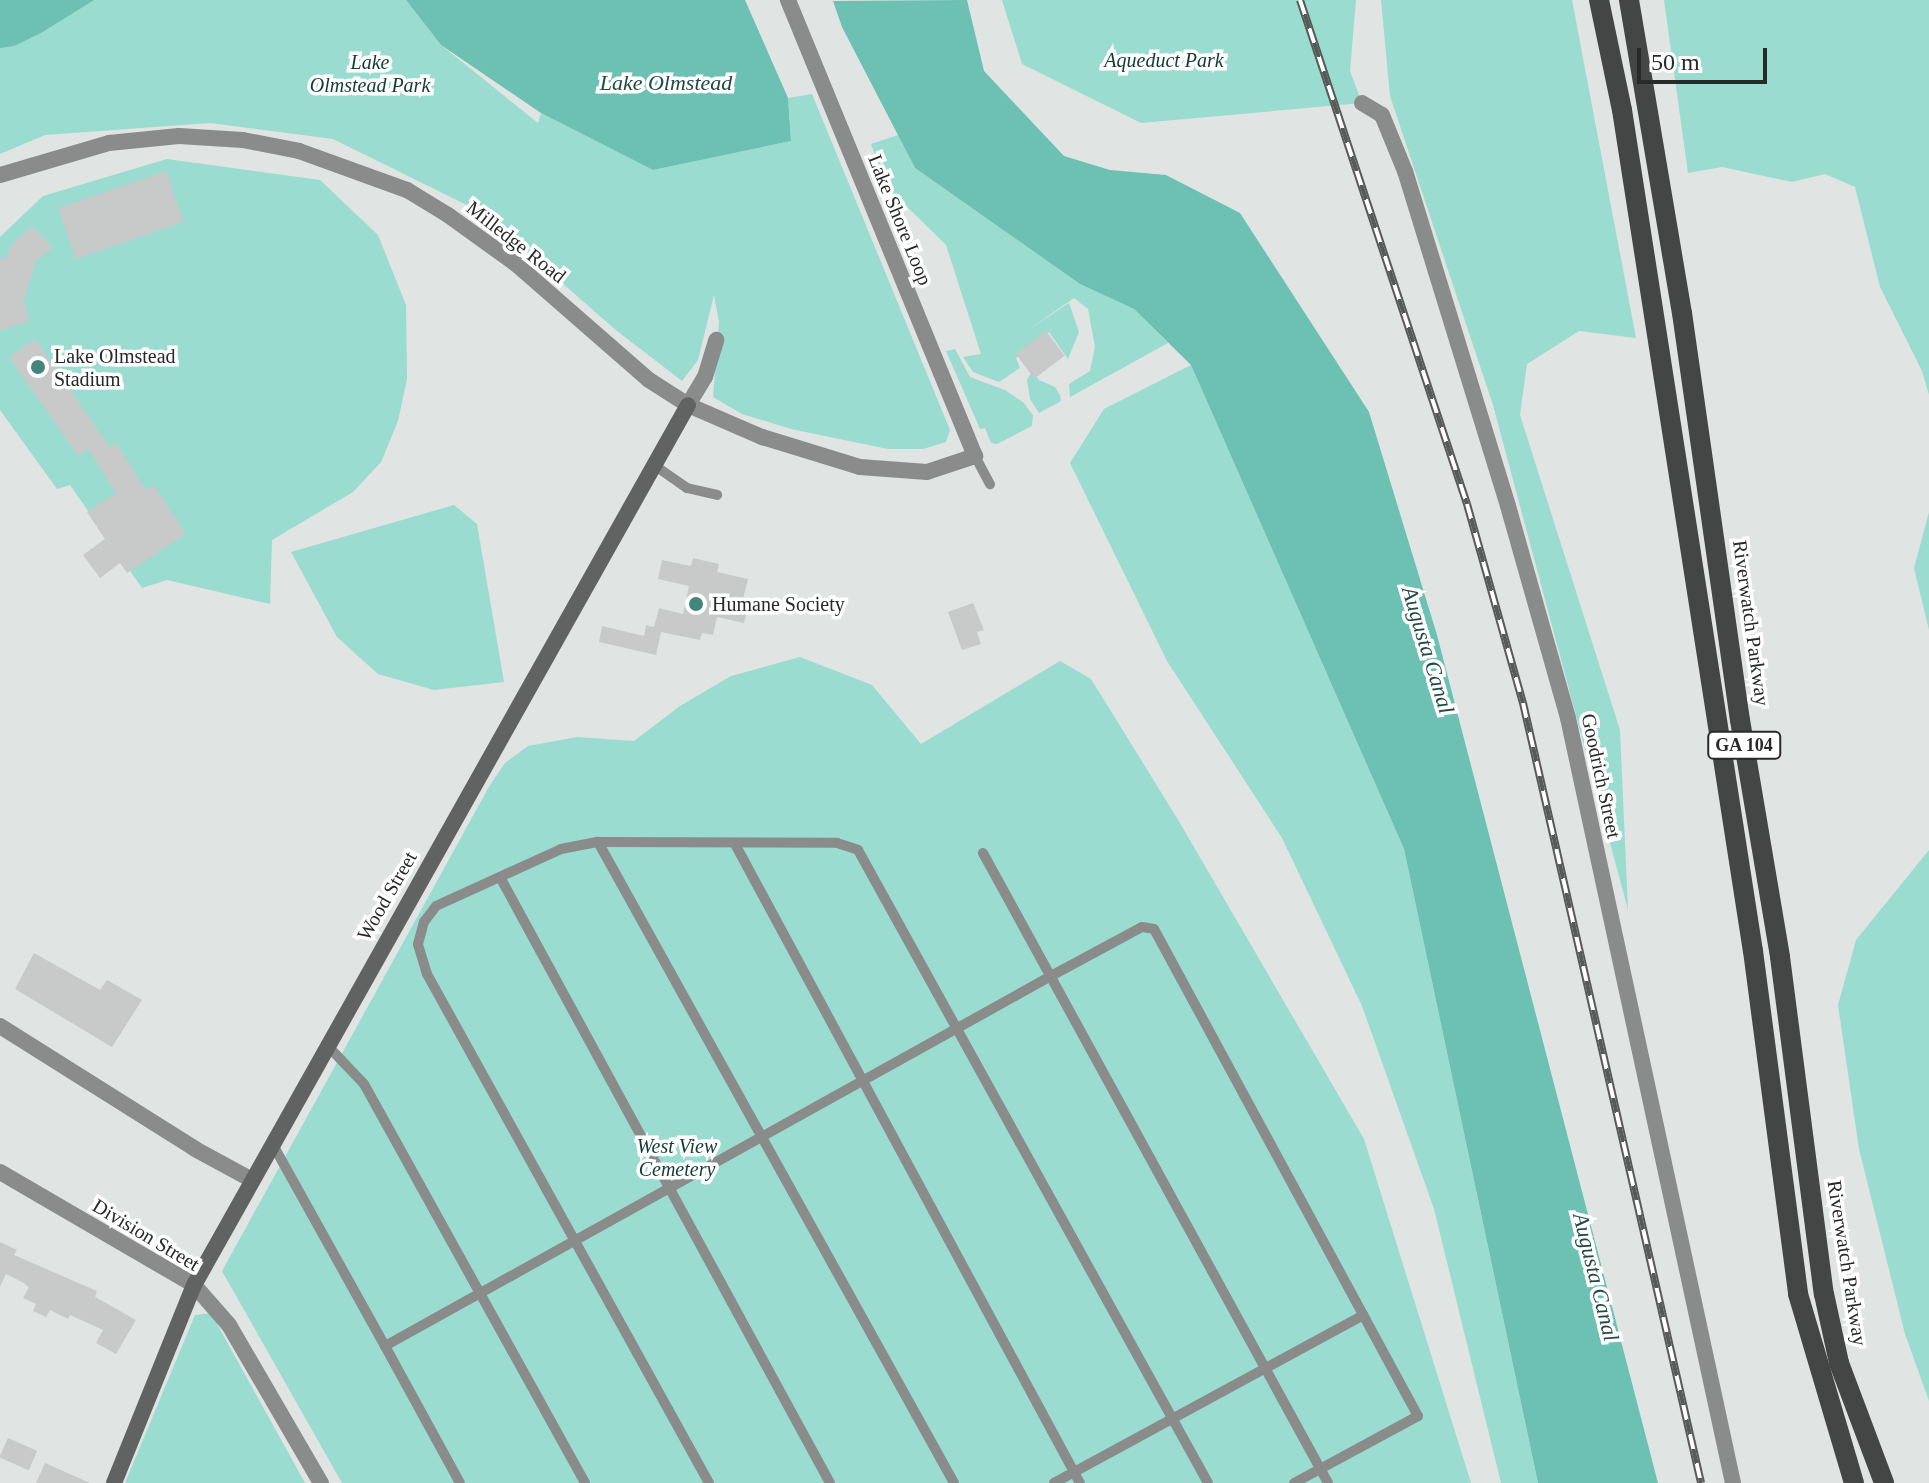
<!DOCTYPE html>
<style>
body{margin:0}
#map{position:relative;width:1929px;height:1483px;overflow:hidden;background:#e0e4e3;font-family:"Times New Roman",serif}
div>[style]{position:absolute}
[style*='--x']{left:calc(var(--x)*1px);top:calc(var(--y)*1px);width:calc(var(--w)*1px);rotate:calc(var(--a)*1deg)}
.green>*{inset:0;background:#9adcd0}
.water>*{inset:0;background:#6cc1b3}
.building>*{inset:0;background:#c7cac9;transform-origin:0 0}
.lane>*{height:10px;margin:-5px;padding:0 5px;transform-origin:5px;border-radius:5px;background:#8a8c8c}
.street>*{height:16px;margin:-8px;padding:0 8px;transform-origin:8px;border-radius:8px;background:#8a8c8c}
.secondary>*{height:16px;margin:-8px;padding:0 8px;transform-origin:8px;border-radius:8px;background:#606362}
.primary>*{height:20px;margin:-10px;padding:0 10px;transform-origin:10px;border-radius:10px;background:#434645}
.rail>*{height:8px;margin-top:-4px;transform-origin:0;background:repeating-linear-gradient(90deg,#fff 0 15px,#575a59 0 30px);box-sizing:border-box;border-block:2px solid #575a59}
.dots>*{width:22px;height:22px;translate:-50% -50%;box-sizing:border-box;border:4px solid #fff;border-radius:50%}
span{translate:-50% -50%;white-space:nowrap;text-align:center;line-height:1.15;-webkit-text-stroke:7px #fff;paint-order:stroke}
.shield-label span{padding:2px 6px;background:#fff;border:2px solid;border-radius:6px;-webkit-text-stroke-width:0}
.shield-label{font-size:18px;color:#282a29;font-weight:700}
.park-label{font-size:20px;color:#133b35;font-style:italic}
.street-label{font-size:20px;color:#282a29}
.poi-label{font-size:20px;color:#282a29}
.left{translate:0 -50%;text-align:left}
.water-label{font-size:22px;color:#224943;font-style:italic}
.scale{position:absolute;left:1637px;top:48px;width:130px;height:36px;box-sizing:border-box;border:4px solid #282a29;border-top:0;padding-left:10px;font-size:24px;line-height:28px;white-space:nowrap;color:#282a29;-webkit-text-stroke:6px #fff;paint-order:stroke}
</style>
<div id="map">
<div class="green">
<i style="clip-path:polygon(92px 0,406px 0,441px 45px,538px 123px,541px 113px,653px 170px,791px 141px,788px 98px,812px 94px,950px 430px,946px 442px,923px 449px,888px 449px,791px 429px,742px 414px,713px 397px,719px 322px,714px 295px,698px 360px,682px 381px,617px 331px,481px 212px,333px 139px,210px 123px,45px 135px,0 154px,0 48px)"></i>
<i style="clip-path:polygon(1002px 0,1356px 0,1350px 71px,1362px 103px,1141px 123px,1022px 64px)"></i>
<i style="clip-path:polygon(1381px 0,1572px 0,1636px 338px,1579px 331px,1527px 364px,1520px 415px,1620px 730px,1628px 910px,1493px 405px,1390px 96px)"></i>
<i style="clip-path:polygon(1664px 0,1929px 0,1929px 395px,1922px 371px,1880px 287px,1855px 187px,1825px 174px,1792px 182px,1722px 167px,1688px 173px)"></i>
<i style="clip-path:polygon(898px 135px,915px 168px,1080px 284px,1134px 309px,1168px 343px,1070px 397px,1069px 384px,1090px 371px,1095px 347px,1088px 309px,1074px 298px,1028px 330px,1069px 303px,1079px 332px,1068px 359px,1049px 332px,1016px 358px,1020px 368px,999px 382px,973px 372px,963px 357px,981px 354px,946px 245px,887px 187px,871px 144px)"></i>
<i style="clip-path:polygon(167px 159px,320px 180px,378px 235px,406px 305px,407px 379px,398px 421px,381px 462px,353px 492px,272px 540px,270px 604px,167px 580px,142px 588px,70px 485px,57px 489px,0 410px,0 237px,43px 196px)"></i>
<i style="clip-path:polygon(955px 349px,970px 377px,1005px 390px,1023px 402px,1033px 415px,1032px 426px,997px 444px,991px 443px,985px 428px,980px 429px,946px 351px)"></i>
<i style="clip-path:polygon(1191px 365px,1404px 849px,1538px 1483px,1501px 1483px,1434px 1209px,1362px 1006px,1282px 838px,1167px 661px,1070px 463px,1104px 409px)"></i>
<i style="clip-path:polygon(1032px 372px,1039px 380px,1055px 387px,1060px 395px,1061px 401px,1039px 413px,1030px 399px,1027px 380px)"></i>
<i style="clip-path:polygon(454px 505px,477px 524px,504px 682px,434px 690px,378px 674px,337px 637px,291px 552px)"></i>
<i style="clip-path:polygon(1929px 512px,1929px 630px,1914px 568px)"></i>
<i style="clip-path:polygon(800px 657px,872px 685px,921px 744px,1060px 661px,1091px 679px,1177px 818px,1364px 1139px,1471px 1483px,342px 1483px,222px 1271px,490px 785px,505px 763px,528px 746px,577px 737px,634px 741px,680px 706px,731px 676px)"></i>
<i style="clip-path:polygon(1929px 850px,1929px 1401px,1905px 1334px,1859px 1149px,1838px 1005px,1856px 940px)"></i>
<i style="clip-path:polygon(211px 1313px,305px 1483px,125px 1483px,195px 1315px)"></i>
</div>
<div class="water">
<i style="clip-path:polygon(0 0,94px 0,41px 33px,14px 46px,0 48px)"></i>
<i style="clip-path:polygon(406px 0,745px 0,788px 98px,791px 141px,653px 170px,541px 113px,441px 45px)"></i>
<i style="clip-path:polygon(967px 0,984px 71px,1064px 156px,1110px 170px,1166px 175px,1240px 213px,1369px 412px,1437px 635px,1658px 1483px,1538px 1483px,1404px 849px,1191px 365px,1134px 309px,1080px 284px,915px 168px,842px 27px,833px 1px)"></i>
</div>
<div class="building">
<i style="left:166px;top:171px;width:54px;height:114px;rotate:71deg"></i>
<i style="clip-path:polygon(32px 226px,53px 248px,36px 261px,24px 300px,29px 321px,0 331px,0 257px,6px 259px,11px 245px)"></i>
<i style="left:1046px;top:331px;width:31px;height:38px;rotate:53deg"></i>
<i style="clip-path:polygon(35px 339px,110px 447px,116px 443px,146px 490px,154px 485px,186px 534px,127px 573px,120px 563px,100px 578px,83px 555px,105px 539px,87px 512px,116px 493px,88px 449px,78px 456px,9px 357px)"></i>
<i style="clip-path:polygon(693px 558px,719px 564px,717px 572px,748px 579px,742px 603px,749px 605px,744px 623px,717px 617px,713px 635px,702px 633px,700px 640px,661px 632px,656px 655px,599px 642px,602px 626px,644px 636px,646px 625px,654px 627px,659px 608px,683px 614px,689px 586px,658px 579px,662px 560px,691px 566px)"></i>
<i style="clip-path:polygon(973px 603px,984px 630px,977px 632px,981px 644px,962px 650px,948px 612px)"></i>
<i style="clip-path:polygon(34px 953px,100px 990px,107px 980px,142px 1000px,112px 1047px,15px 989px)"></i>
<i style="clip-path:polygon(0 1242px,17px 1250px,14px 1255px,97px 1291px,95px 1297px,136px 1320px,116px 1354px,96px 1343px,103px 1330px,70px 1315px,68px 1319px,50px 1310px,46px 1317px,33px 1311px,36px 1304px,23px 1298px,29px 1287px,22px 1282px,6px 1274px,0 1287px)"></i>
<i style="left:8px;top:1438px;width:32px;height:21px;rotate:24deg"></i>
<i style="clip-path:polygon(45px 1463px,90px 1483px,36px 1483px)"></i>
</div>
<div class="lane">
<i style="--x:975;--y:456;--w:32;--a:62"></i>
<i style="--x:654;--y:465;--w:40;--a:34.9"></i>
<i style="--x:687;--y:488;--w:31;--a:13"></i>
<i style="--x:598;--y:842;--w:733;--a:60.95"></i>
<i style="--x:735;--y:844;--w:726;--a:61.64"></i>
<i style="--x:983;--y:853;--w:718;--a:61.29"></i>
<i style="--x:500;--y:877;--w:690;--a:61.43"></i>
<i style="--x:326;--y:1044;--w:55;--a:46.5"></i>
<i style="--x:364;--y:1084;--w:456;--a:61"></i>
<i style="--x:272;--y:1143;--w:232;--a:60.9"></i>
<i style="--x:385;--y:1346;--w:762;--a:-29.05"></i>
<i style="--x:1051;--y:976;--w:103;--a:-28.3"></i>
<i style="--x:1142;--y:927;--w:12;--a:9"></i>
<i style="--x:1154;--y:929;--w:554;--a:61.54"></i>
<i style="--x:1418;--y:1416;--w:141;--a:151.6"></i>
<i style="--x:385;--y:1346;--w:156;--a:61.3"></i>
<i style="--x:709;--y:1483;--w:582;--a:-118.99"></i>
<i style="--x:427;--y:974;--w:31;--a:-107"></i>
<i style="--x:418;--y:944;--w:23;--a:-75"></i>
<i style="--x:424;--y:922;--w:20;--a:-53"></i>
<i style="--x:436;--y:906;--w:137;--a:-24.5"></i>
<i style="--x:561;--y:849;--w:38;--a:-11"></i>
<i style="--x:598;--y:842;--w:239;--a:0.2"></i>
<i style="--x:837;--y:843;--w:22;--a:18"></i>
<i style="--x:858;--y:850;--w:723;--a:61.06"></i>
<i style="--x:1054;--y:1483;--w:352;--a:-28.5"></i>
</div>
<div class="street">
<i style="--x:1362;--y:103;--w:23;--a:31"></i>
<i style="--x:1382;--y:115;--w:61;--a:67.7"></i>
<i style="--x:1405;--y:171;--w:350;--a:72.9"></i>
<i style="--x:1508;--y:506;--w:220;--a:74.2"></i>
<i style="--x:1568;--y:718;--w:783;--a:77.83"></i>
<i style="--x:0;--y:175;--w:114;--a:-16.4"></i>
<i style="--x:109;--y:143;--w:70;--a:-5.7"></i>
<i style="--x:179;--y:136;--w:64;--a:3.6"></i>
<i style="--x:243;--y:140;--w:57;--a:11.1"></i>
<i style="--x:299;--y:151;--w:115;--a:19.9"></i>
<i style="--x:407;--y:190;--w:48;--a:31.4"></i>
<i style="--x:448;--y:215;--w:84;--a:35.8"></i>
<i style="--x:516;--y:264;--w:176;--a:41.1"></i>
<i style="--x:649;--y:380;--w:46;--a:32.7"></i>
<i style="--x:688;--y:405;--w:81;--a:23.4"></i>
<i style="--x:762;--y:437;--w:102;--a:17"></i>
<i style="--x:860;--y:467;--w:67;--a:4.3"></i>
<i style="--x:927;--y:472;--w:51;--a:-18.4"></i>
<i style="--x:975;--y:456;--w:493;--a:-112.3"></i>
<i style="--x:688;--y:405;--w:33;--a:-59"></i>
<i style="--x:705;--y:377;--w:39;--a:-73"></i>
<i style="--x:0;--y:1026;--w:231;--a:32.2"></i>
<i style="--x:195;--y:1149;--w:65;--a:28.5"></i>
<i style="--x:0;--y:1172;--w:225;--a:30.2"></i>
<i style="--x:194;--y:1285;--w:53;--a:48.8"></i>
<i style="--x:229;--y:1325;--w:183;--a:59.8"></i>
</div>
<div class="secondary">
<i style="--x:114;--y:1483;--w:214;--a:-68"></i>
<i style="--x:194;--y:1285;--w:1009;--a:-60.69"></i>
</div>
<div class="primary">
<i style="--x:1599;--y:0;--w:112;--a:78.2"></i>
<i style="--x:1622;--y:110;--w:851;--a:81.15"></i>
<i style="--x:1753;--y:951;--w:346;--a:82.5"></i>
<i style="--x:1798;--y:1294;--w:197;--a:73.5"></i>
<i style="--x:1629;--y:0;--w:317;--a:80.4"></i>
<i style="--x:1682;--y:313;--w:411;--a:81.9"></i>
<i style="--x:1740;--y:720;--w:240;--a:80.4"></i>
<i style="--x:1780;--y:957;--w:340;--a:82.6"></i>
<i style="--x:1824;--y:1294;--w:71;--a:77.7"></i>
<i style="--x:1839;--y:1363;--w:128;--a:69.4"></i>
</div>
<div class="rail">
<i style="--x:1300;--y:0;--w:531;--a:71.67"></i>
<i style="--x:1467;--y:504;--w:207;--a:74.3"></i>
<i style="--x:1523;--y:703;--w:800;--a:77.14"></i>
</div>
<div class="dots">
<i style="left:38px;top:367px;background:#43877c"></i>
<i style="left:696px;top:604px;background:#43877c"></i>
</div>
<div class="shield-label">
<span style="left:1744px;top:745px">GA 104</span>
</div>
<div class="park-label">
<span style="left:1164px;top:60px">Aqueduct Park</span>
<span style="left:370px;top:74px">Lake<br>Olmstead Park</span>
<span style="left:677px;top:1158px">West View<br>Cemetery</span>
</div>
<div class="street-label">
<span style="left:900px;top:220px;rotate:68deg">Lake Shore Loop</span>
<span style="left:516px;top:242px;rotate:38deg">Milledge Road</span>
<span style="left:1751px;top:623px;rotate:82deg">Riverwatch Parkway</span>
<span style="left:1601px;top:776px;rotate:78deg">Goodrich Street</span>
<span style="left:387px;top:896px;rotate:-60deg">Wood Street</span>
<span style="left:146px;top:1235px;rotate:31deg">Division Street</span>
<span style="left:1847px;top:1263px;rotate:81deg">Riverwatch Parkway</span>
</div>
<div class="poi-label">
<span class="left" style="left:54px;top:368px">Lake Olmstead<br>Stadium</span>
<span class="left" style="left:712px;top:604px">Humane Society</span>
</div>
<div class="water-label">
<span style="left:666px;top:83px">Lake Olmstead</span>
<span style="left:1428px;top:650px;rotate:73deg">Augusta Canal</span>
<span style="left:1596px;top:1277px;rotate:76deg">Augusta Canal</span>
</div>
<div class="scale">50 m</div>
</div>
